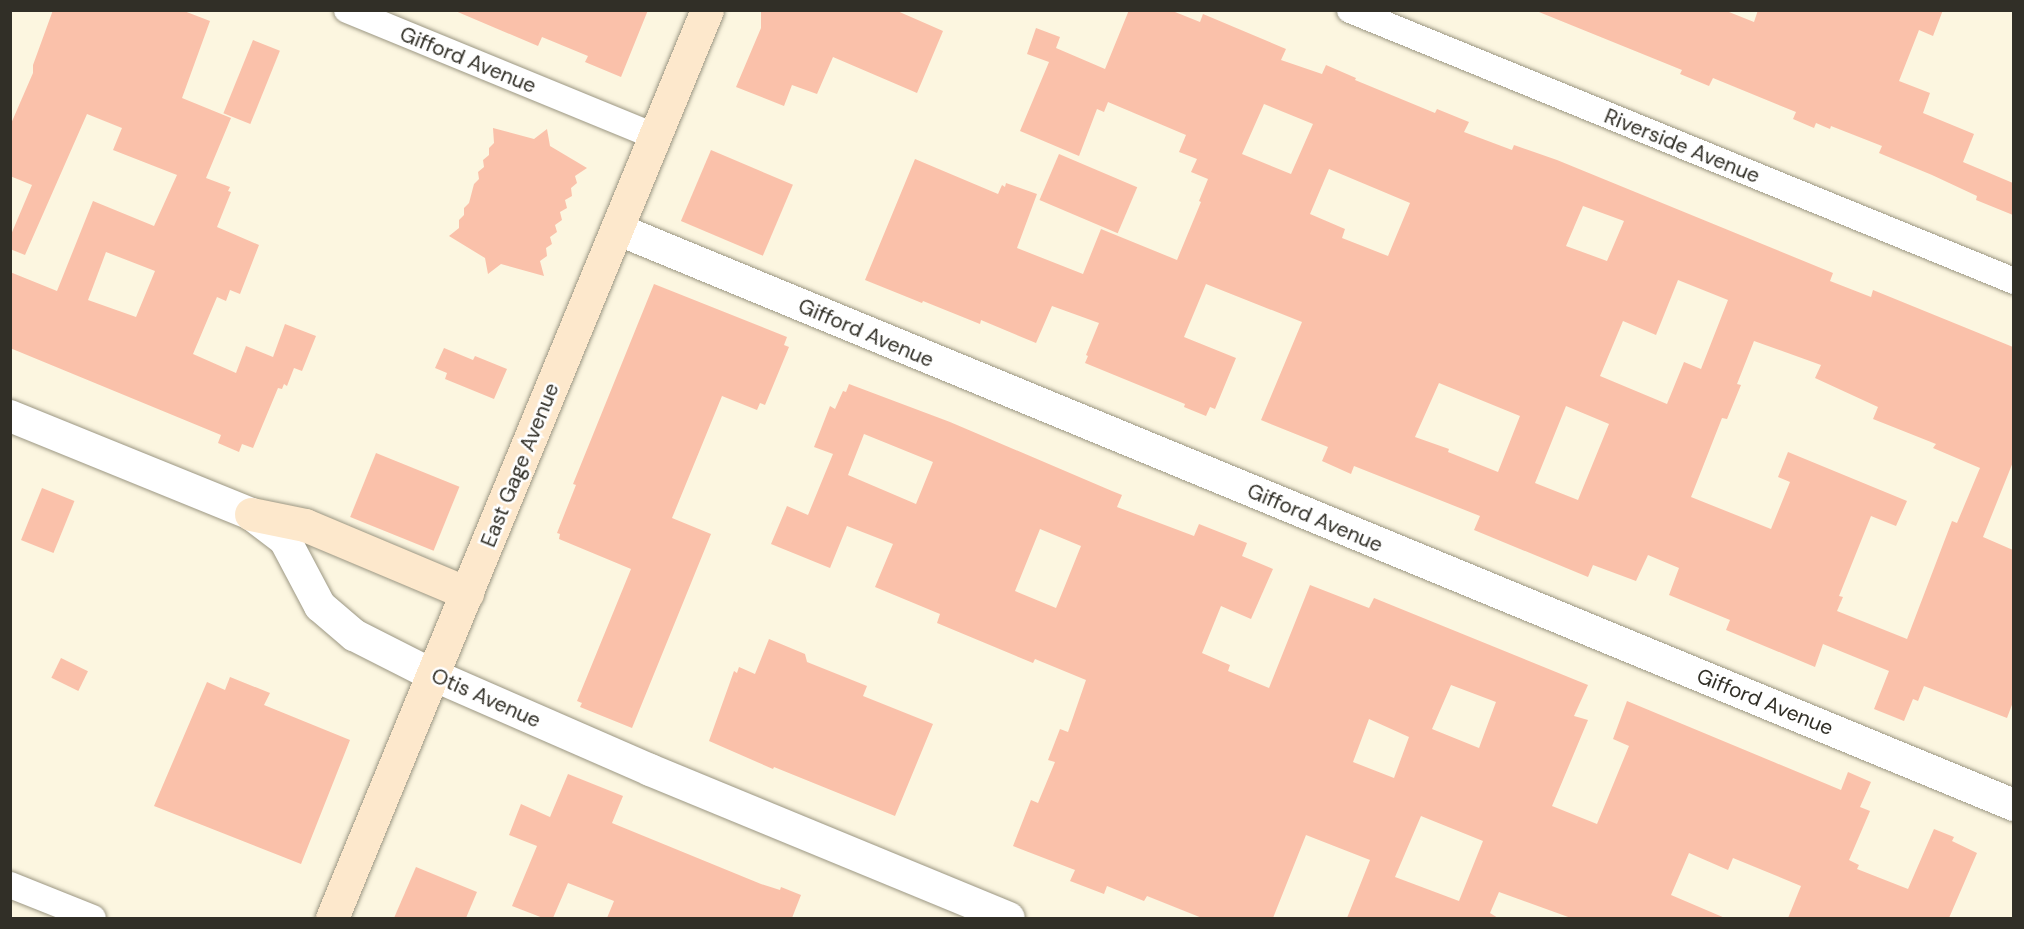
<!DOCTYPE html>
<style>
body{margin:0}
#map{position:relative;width:2024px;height:929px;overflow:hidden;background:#fcf6e0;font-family:"DM Sans",sans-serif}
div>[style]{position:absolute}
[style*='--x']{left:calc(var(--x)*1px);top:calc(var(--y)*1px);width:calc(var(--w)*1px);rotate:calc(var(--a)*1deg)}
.building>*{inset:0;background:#fac1aa;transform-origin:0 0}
.roads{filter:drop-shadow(0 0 2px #9c9783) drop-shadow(0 0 2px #9c9783)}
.minor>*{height:26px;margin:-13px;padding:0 13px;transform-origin:13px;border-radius:13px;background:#fff}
.tertiary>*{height:32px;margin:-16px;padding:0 16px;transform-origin:16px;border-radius:16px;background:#fff}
.secondary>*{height:33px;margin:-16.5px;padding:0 16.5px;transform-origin:16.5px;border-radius:16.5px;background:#fde8cc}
span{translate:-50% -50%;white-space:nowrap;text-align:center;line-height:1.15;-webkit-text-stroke:5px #fff;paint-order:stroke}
.street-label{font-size:21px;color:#312f27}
.frame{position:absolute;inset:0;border:12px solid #312f27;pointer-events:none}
</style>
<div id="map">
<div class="building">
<i style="clip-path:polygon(evenodd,53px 10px,184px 11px,210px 21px,182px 98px,231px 118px,206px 178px,230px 187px,228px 191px,231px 192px,217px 227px,259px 245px,240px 294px,230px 290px,226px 301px,217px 297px,193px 354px,236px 373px,246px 346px,273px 357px,285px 324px,316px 336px,302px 371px,294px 368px,287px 386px,284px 384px,282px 389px,278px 388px,253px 448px,242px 444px,239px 452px,218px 443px,221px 435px,10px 348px,10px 272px,57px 291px,93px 201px,154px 226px,177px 175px,113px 150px,122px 128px,87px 114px,25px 255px,10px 249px,10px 237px,32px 185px,10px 176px,10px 126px,33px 73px,33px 65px,53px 10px,106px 252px,155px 271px,136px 317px,88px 300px,106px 252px)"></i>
<i style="clip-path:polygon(453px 10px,648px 10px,621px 77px,585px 62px,588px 56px,542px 37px,538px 46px)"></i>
<i style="clip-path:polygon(761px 10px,895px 10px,943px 31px,917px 93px,833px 57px,817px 94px,792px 85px,784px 106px,736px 87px,761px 28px)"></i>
<i style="clip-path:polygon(evenodd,1129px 10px,1170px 10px,1200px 22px,1203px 14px,1286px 49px,1281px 60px,1322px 74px,1326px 65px,1356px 78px,1355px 80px,1435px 113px,1437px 109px,1469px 122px,1464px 132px,1512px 150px,1514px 145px,1557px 160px,1833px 273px,1830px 281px,1871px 297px,1873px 290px,2013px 347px,2013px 462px,1983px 537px,2013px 550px,2013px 702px,2007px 718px,1924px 686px,1918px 701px,1913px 699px,1904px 721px,1874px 709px,1889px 671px,1823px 644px,1815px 667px,1726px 630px,1730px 620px,1669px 595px,1679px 568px,1648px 555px,1636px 581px,1593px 565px,1588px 577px,1474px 530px,1480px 516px,1354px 466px,1351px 474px,1322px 461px,1328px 447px,1261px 420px,1302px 322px,1206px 284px,1184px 337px,1236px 358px,1215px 409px,1210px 407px,1206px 416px,1184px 407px,1185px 404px,1085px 363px,1088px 356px,1086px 355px,1099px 323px,1052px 306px,1036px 343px,981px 320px,980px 324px,923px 301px,922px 303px,865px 280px,915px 159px,998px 194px,1002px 185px,1005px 187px,1006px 183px,1037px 194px,1017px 248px,1083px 274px,1101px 229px,1177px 260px,1201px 202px,1199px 201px,1208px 179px,1191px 172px,1197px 159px,1179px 152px,1186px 135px,1108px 102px,1104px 112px,1097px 109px,1079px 156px,1020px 131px,1049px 62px,1027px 54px,1036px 28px,1060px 37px,1056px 48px,1105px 69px,1129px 10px,1264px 104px,1313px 124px,1291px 174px,1242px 154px,1264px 104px,1129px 10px,1329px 169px,1410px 203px,1388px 256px,1342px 238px,1345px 229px,1310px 214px,1329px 169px,1129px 10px,1583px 206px,1624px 221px,1607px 261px,1566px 246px,1583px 206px,1129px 10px,1678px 280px,1728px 300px,1701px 369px,1684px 362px,1667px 404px,1600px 376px,1623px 321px,1656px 335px,1678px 280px,1129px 10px,1754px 341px,1821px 365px,1815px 378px,1878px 407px,1873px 419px,1936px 444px,1933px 448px,1980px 468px,1957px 523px,1952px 521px,1907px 639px,1837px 611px,1843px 597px,1839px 596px,1871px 516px,1896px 526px,1907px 501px,1788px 452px,1778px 477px,1790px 482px,1771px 529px,1691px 497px,1722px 418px,1727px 419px,1741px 385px,1737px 384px,1754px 341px,1129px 10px,1439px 383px,1520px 416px,1498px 472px,1448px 452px,1449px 449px,1415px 437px,1439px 383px,1129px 10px,1566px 406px,1609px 424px,1578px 500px,1535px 483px,1566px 406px)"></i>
<i style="clip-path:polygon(1534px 10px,1724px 10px,1754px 22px,1758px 10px,1943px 10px,1933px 36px,1919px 30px,1899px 81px,1930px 93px,1923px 113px,1974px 134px,1963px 162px,2013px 183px,2013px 215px,1976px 200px,1977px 196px,1932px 175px,1879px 153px,1882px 146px,1831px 126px,1830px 129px,1816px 123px,1814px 128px,1793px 119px,1796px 112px,1713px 78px,1709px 86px,1680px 74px,1682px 70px)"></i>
<i style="left:253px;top:40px;width:29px;height:79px;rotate:22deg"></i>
<i style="clip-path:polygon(493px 128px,534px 139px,547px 129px,550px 146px,587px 168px,575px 176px,577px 183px,571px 188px,572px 196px,565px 200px,567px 208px,560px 212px,562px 220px,555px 225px,557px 232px,550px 237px,552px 244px,546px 248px,547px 256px,540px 261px,544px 276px,501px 264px,488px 274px,485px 258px,449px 236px,459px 228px,459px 220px,464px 215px,464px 208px,469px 203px,474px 184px,479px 179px,478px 172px,484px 167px,483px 160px,489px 155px,489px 148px,494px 143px)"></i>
<i style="left:711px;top:150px;width:89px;height:77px;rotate:23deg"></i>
<i style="left:1059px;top:154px;width:85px;height:50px;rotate:23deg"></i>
<i style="clip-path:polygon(654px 284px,787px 337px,784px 345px,789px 347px,765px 405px,760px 403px,757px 410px,722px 396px,672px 518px,711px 534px,632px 728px,580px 707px,582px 703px,577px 701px,631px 569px,559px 539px,560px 534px,557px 533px,576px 485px,573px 484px)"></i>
<i style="clip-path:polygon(444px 348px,473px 360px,475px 356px,507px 369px,494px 399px,445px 379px,447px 373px,435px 368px)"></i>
<i style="clip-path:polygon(evenodd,849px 384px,950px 422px,1112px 491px,1122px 495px,1117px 507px,1194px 536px,1199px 524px,1247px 543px,1242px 556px,1273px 569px,1251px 619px,1221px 606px,1202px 653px,1230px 665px,1228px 671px,1269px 688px,1310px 585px,1369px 608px,1374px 598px,1588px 685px,1574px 716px,1588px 720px,1552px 806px,1597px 824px,1629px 746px,1613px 739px,1627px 701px,1841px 790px,1848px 772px,1871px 782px,1860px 807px,1870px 811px,1849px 860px,1859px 865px,1857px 869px,1908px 889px,1934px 829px,1954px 837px,1952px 841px,1977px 853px,1949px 918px,1788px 918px,1801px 886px,1733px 858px,1728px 870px,1689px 853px,1671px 895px,1725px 918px,1571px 918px,1499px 892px,1490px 913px,1498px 918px,1347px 918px,1370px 860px,1306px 835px,1273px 918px,1202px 918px,1147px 896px,1144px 901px,1107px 886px,1104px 894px,1070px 881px,1075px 870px,1013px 846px,1031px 800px,1038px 803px,1055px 762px,1048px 760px,1060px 729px,1068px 732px,1086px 680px,1035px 659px,1033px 663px,937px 623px,940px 614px,875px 587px,893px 544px,847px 526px,830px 568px,771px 544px,787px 506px,808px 515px,833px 454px,814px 447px,830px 406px,835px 409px,843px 391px,846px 392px,849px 384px,864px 434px,933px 462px,916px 504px,848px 475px,864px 434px,849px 384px,1040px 529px,1081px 546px,1056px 608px,1015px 591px,1040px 529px,849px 384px,1451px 685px,1496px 702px,1479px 748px,1432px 729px,1451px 685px,849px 384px,1369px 719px,1409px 737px,1394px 778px,1353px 762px,1369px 719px,849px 384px,1421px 816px,1483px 841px,1459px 901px,1395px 877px,1421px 816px)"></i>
<i style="left:376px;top:453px;width:90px;height:69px;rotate:22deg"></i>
<i style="left:42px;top:488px;width:35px;height:56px;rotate:22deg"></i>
<i style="clip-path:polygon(769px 639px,805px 654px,807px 662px,867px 686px,863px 696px,933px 724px,895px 816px,774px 767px,773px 769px,709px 741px,734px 671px,737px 673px,739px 667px,755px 674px)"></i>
<i style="left:61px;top:658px;width:30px;height:22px;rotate:26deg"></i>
<i style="clip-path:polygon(230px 677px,270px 693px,264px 705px,350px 740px,301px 864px,154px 806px,207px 682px,225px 690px)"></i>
<i style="clip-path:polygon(568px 774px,623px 796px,612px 823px,761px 884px,780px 890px,781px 887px,801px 895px,792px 918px,607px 918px,614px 901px,568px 883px,553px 918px,543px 918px,512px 906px,537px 846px,509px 835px,521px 804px,550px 817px)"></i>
<i style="clip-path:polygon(416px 867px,477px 892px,466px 918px,394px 918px)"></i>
</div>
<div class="roads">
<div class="minor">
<i style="--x:347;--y:10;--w:334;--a:22.3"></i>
<i style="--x:1350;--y:10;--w:717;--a:22.2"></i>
<i style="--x:10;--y:885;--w:89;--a:21.7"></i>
</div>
<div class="tertiary">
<i style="--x:617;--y:229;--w:1511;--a:22.41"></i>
<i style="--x:10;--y:416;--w:260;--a:22.1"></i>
<i style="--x:251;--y:514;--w:43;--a:37.4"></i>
<i style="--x:285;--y:540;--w:75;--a:62.1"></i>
<i style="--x:320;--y:606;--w:45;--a:40.5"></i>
<i style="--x:354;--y:635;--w:89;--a:26.9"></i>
<i style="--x:433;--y:675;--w:237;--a:23.6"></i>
<i style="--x:650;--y:770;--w:388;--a:22.4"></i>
</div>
<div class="secondary">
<i style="--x:251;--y:514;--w:55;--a:11.5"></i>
<i style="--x:305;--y:525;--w:176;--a:22.8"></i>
<i style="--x:332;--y:918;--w:982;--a:-67.56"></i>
</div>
</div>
<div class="street-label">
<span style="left:468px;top:60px;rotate:22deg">Gifford Avenue</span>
<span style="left:1682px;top:146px;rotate:22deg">Riverside Avenue</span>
<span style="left:866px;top:333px;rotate:23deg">Gifford Avenue</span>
<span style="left:520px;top:465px;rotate:-68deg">East Gage Avenue</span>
<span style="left:1315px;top:518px;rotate:23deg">Gifford Avenue</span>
<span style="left:486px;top:698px;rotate:24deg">Otis Avenue</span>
<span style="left:1765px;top:702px;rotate:22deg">Gifford Avenue</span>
</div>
<div class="frame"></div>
</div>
